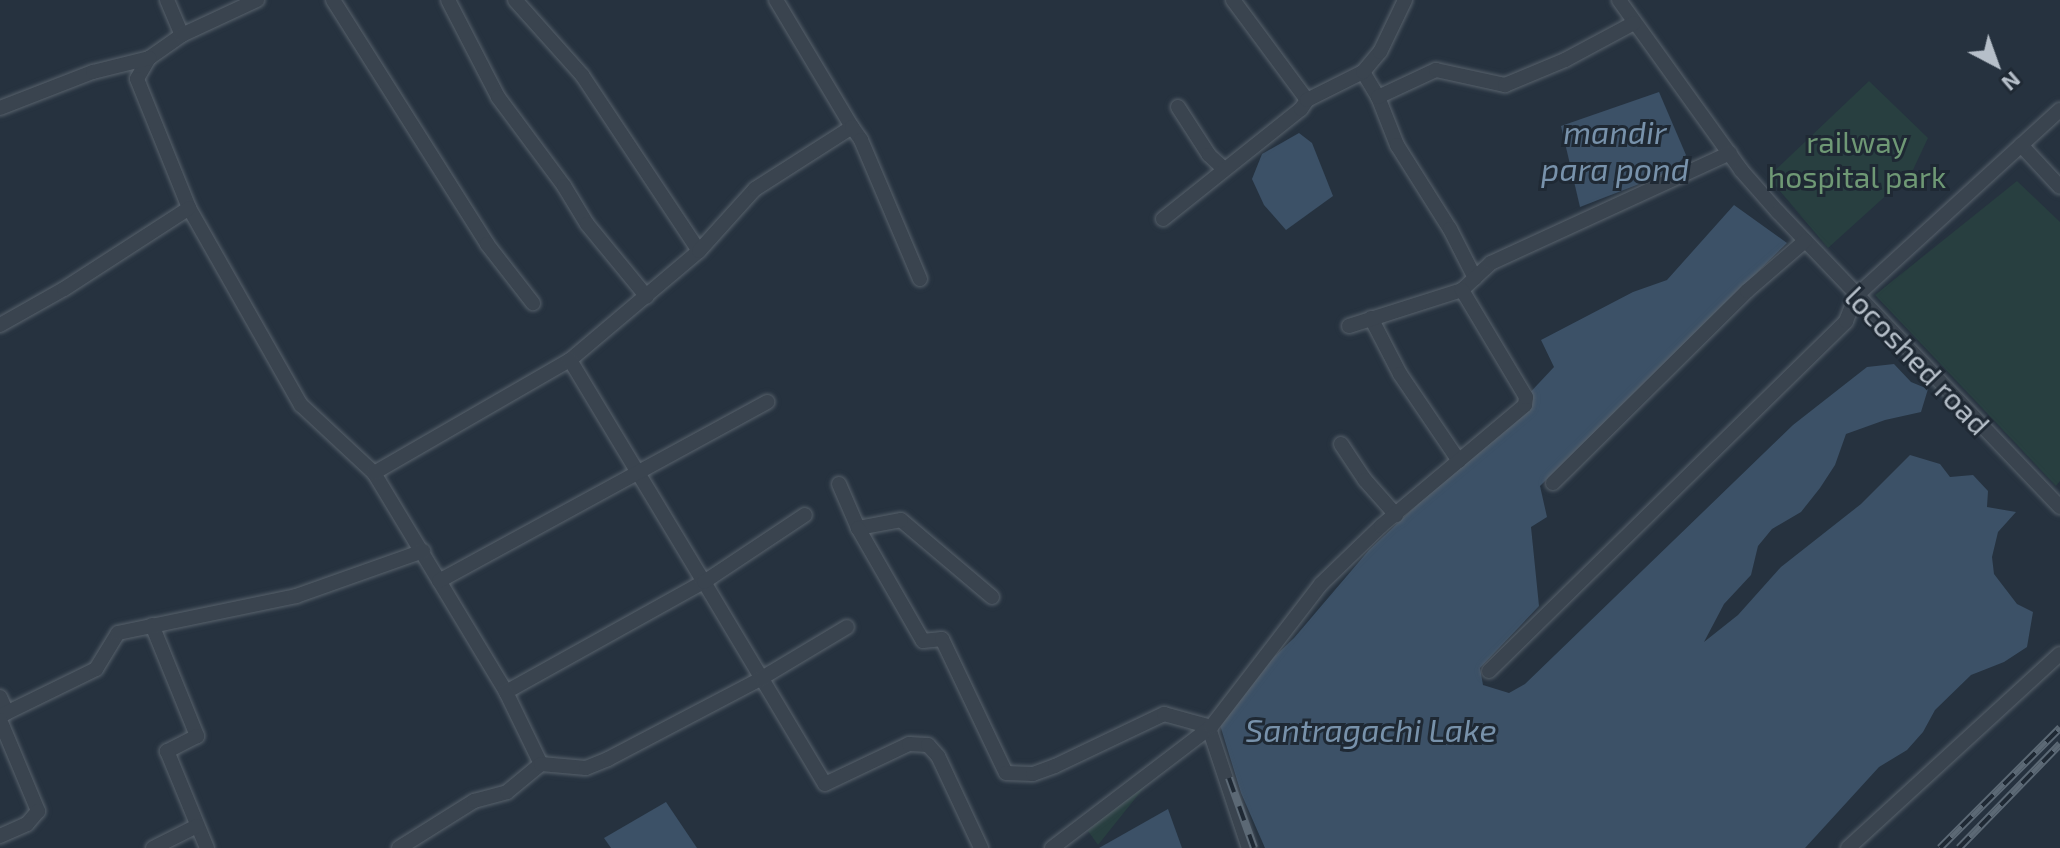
<!DOCTYPE html>
<style>
body{margin:0}
#map{position:relative;width:2060px;height:848px;overflow:hidden;background:#26323f;font-family:"Exo 2",sans-serif}
div>[style]{position:absolute}
[style*='--x']{left:calc(var(--x)*1px);top:calc(var(--y)*1px);width:calc(var(--w)*1px);rotate:calc(var(--a)*1deg)}
.green>*{inset:0;background:#283f40}
.water>*{inset:0;background:#3c5167}
.roads{filter:drop-shadow(0 0 2px #58626c) drop-shadow(0 0 2px #58626c)}
.minor>*{height:14px;margin:-7px;padding:0 7px;transform-origin:7px;border-radius:7px;background:#3a444f}
.rail>*{height:8px;margin-top:-4px;transform-origin:0;background:repeating-linear-gradient(90deg,#1f2934 0 15px,#5c6975 0 30px);box-sizing:border-box;border-block:2px solid #5c6975}
span{translate:-50% -50%;white-space:nowrap;text-align:center;line-height:1.15;-webkit-text-stroke:6px #1f2934;paint-order:stroke}
.park-label{font-size:30px;color:#6f9975}
.street-label{font-size:30px;color:#b6bfc9}
.water-label{font-size:32px;color:#7892ab;font-style:italic}
.north{position:absolute;left:1956px;top:24px;width:80px;height:80px;-webkit-text-stroke:6px #1f2934;paint-order:stroke;rotate:139deg;font-size:22px;font-weight:700;line-height:32px;text-align:center;color:#b6bfc9}
.north::after{content:'';display:block;margin:auto;width:28px;height:36px;background:#b6bfc9;clip-path:polygon(50% 0,100% 100%,50% 72%,0 100%)}
</style>
<div id="map">
<div class="green">
<i style="clip-path:polygon(1869px 81px,1928px 138px,1912px 172px,1828px 248px,1768px 177px)"></i>
<i style="clip-path:polygon(2017px 181px,2060px 222px,2060px 481px,2056px 486px,1875px 295px)"></i>
<i style="clip-path:polygon(1150px 780px,1098px 845px,1088px 831px,1121px 798px)"></i>
</div>
<div class="water">
<i style="clip-path:polygon(1659px 92px,1686px 155px,1670px 172px,1580px 207px,1561px 126px)"></i>
<i style="clip-path:polygon(1299px 133px,1312px 143px,1333px 196px,1286px 230px,1264px 205px,1252px 179px,1262px 154px)"></i>
<i style="clip-path:polygon(1734px 205px,1787px 243px,1540px 486px,1547px 517px,1531px 527px,1539px 606px,1480px 668px,1483px 685px,1509px 693px,1525px 684px,1793px 425px,1867px 367px,1894px 364px,1911px 382px,1928px 389px,1921px 412px,1885px 420px,1846px 434px,1835px 465px,1820px 488px,1801px 512px,1772px 529px,1758px 546px,1751px 575px,1724px 604px,1704px 642px,1738px 615px,1781px 567px,1861px 504px,1910px 455px,1940px 464px,1950px 477px,1973px 475px,1988px 491px,1987px 507px,2016px 512px,1998px 532px,1992px 557px,1994px 574px,2017px 604px,2033px 612px,2027px 647px,2004px 662px,1971px 675px,1935px 710px,1923px 732px,1907px 750px,1879px 767px,1805px 848px,1265px 848px,1241px 793px,1216px 712px,1294px 638px,1369px 550px,1480px 446px,1554px 367px,1541px 340px,1633px 292px,1667px 280px)"></i>
<i style="clip-path:polygon(666px 802px,697px 848px,611px 848px,604px 838px)"></i>
<i style="clip-path:polygon(1168px 809px,1182px 848px,1099px 848px)"></i>
</div>
<div class="roads">
<div class="minor">
<i style="--x:167;--y:0;--w:38;--a:67"></i>
<i style="--x:182;--y:35;--w:40;--a:145.1"></i>
<i style="--x:149;--y:58;--w:24;--a:120"></i>
<i style="--x:137;--y:79;--w:139;--a:68"></i>
<i style="--x:189;--y:208;--w:227;--a:60.4"></i>
<i style="--x:301;--y:405;--w:100;--a:43"></i>
<i style="--x:374;--y:473;--w:256;--a:58.9"></i>
<i style="--x:506;--y:692;--w:227;--a:-29.1"></i>
<i style="--x:704;--y:582;--w:235;--a:59.1"></i>
<i style="--x:825;--y:784;--w:93;--a:-25.5"></i>
<i style="--x:909;--y:744;--w:19;--a:3"></i>
<i style="--x:928;--y:745;--w:15;--a:48"></i>
<i style="--x:938;--y:756;--w:102;--a:64.9"></i>
<i style="--x:333;--y:0;--w:289;--a:57.7"></i>
<i style="--x:487;--y:244;--w:75;--a:52.1"></i>
<i style="--x:448;--y:0;--w:109;--a:62.7"></i>
<i style="--x:498;--y:97;--w:111;--a:53.4"></i>
<i style="--x:564;--y:186;--w:44;--a:58.8"></i>
<i style="--x:587;--y:224;--w:94;--a:50.6"></i>
<i style="--x:515;--y:0;--w:101;--a:48.2"></i>
<i style="--x:582;--y:75;--w:211;--a:56.4"></i>
<i style="--x:776;--y:0;--w:148;--a:59.1"></i>
<i style="--x:1233;--y:0;--w:124;--a:53.5"></i>
<i style="--x:1619;--y:0;--w:209;--a:54.3"></i>
<i style="--x:1741;--y:170;--w:56;--a:48.6"></i>
<i style="--x:1778;--y:212;--w:408;--a:46.3"></i>
<i style="--x:182;--y:35;--w:83;--a:-25"></i>
<i style="--x:1363;--y:72;--w:29;--a:59"></i>
<i style="--x:1378;--y:97;--w:52;--a:68.4"></i>
<i style="--x:1397;--y:145;--w:99;--a:57.8"></i>
<i style="--x:1450;--y:229;--w:55;--a:63"></i>
<i style="--x:1378;--y:97;--w:64;--a:-25"></i>
<i style="--x:1436;--y:70;--w:71;--a:12.3"></i>
<i style="--x:1505;--y:85;--w:65;--a:-22.6"></i>
<i style="--x:1565;--y:60;--w:78;--a:-28.2"></i>
<i style="--x:1178;--y:107;--w:57;--a:57.1"></i>
<i style="--x:1209;--y:155;--w:19;--a:43"></i>
<i style="--x:0;--y:108;--w:100;--a:-21.2"></i>
<i style="--x:93;--y:72;--w:58;--a:-14"></i>
<i style="--x:2021;--y:145;--w:57;--a:47.1"></i>
<i style="--x:1163;--y:219;--w:176;--a:-38.6"></i>
<i style="--x:1301;--y:109;--w:11;--a:-56"></i>
<i style="--x:1307;--y:100;--w:63;--a:-26.6"></i>
<i style="--x:1363;--y:72;--w:26;--a:-50"></i>
<i style="--x:1380;--y:52;--w:58;--a:-64.3"></i>
<i style="--x:1371;--y:318;--w:63;--a:62.6"></i>
<i style="--x:1400;--y:374;--w:105;--a:55.9"></i>
<i style="--x:0;--y:325;--w:73;--a:-29.4"></i>
<i style="--x:64;--y:289;--w:149;--a:-32.9"></i>
<i style="--x:1349;--y:326;--w:119;--a:-17.7"></i>
<i style="--x:1462;--y:290;--w:40;--a:-43"></i>
<i style="--x:1491;--y:263;--w:263;--a:-24.7"></i>
<i style="--x:570;--y:360;--w:169;--a:-40.2"></i>
<i style="--x:699;--y:251;--w:84;--a:-47.9"></i>
<i style="--x:755;--y:189;--w:115;--a:-32.6"></i>
<i style="--x:852;--y:127;--w:16;--a:55"></i>
<i style="--x:861;--y:140;--w:151;--a:67"></i>
<i style="--x:1341;--y:444;--w:43;--a:56.3"></i>
<i style="--x:1365;--y:480;--w:47;--a:48.5"></i>
<i style="--x:374;--y:473;--w:226;--a:-30"></i>
<i style="--x:570;--y:360;--w:259;--a:58.9"></i>
<i style="--x:704;--y:582;--w:121;--a:-33.6"></i>
<i style="--x:1553;--y:483;--w:273;--a:-44.7"></i>
<i style="--x:1747;--y:291;--w:77;--a:-40.8"></i>
<i style="--x:839;--y:484;--w:48;--a:66.6"></i>
<i style="--x:439;--y:581;--w:374;--a:-28.6"></i>
<i style="--x:992;--y:597;--w:119;--a:-139.8"></i>
<i style="--x:901;--y:520;--w:44;--a:169.5"></i>
<i style="--x:858;--y:528;--w:130;--a:60.1"></i>
<i style="--x:923;--y:641;--w:19;--a:-6"></i>
<i style="--x:942;--y:639;--w:148;--a:64.5"></i>
<i style="--x:1006;--y:773;--w:27;--a:2"></i>
<i style="--x:1033;--y:774;--w:23;--a:-20"></i>
<i style="--x:1055;--y:766;--w:121;--a:-25.5"></i>
<i style="--x:1164;--y:714;--w:49;--a:15.5"></i>
<i style="--x:152;--y:625;--w:120;--a:67.9"></i>
<i style="--x:197;--y:736;--w:34;--a:153"></i>
<i style="--x:167;--y:751;--w:105;--a:67.6"></i>
<i style="--x:1489;--y:671;--w:500;--a:-44.4"></i>
<i style="--x:1846;--y:321;--w:27;--a:-68"></i>
<i style="--x:1856;--y:296;--w:276;--a:-42.4"></i>
<i style="--x:506;--y:692;--w:80;--a:64.1"></i>
<i style="--x:0;--y:697;--w:17;--a:66"></i>
<i style="--x:0;--y:716;--w:107;--a:-26.1"></i>
<i style="--x:96;--y:669;--w:42;--a:-58.6"></i>
<i style="--x:118;--y:633;--w:182;--a:-11.7"></i>
<i style="--x:296;--y:596;--w:135;--a:-19.5"></i>
<i style="--x:0;--y:720;--w:99;--a:67.3"></i>
<i style="--x:38;--y:811;--w:17;--a:130"></i>
<i style="--x:27;--y:824;--w:30;--a:156"></i>
<i style="--x:1209;--y:728;--w:126;--a:71.6"></i>
<i style="--x:153;--y:848;--w:49;--a:-26.6"></i>
<i style="--x:399;--y:848;--w:89;--a:-32.1"></i>
<i style="--x:474;--y:801;--w:34;--a:-15"></i>
<i style="--x:507;--y:792;--w:44;--a:-39.5"></i>
<i style="--x:541;--y:764;--w:45;--a:5.1"></i>
<i style="--x:586;--y:768;--w:24;--a:-22"></i>
<i style="--x:608;--y:759;--w:174;--a:-27.7"></i>
<i style="--x:762;--y:678;--w:99;--a:-31"></i>
<i style="--x:1052;--y:848;--w:200;--a:-37.3"></i>
<i style="--x:1211;--y:727;--w:180;--a:-52.4"></i>
<i style="--x:1321;--y:584;--w:83;--a:-44"></i>
<i style="--x:1381;--y:526;--w:188;--a:-40"></i>
<i style="--x:1525;--y:405;--w:8;--a:-83"></i>
<i style="--x:1526;--y:397;--w:125;--a:-120.9"></i>
<i style="--x:1848;--y:848;--w:287;--a:-42.5"></i>
</div>
</div>
<div class="rail">
<i style="--x:1229;--y:778;--w:74;--a:70.3"></i>
<i style="--x:1940;--y:848;--w:170;--a:-45"></i>
<i style="--x:1959;--y:848;--w:145;--a:-45.8"></i>
</div>
<div class="park-label">
<span style="left:1857px;top:158px">railway<br>hospital park</span>
</div>
<div class="street-label">
<span style="left:1918px;top:360px;rotate:46deg">locoshed road</span>
</div>
<div class="water-label">
<span style="left:1615px;top:150px">mandir<br>para pond</span>
<span style="left:1371px;top:729px">Santragachi Lake</span>
</div>
<div class="north">N</div>
</div>
